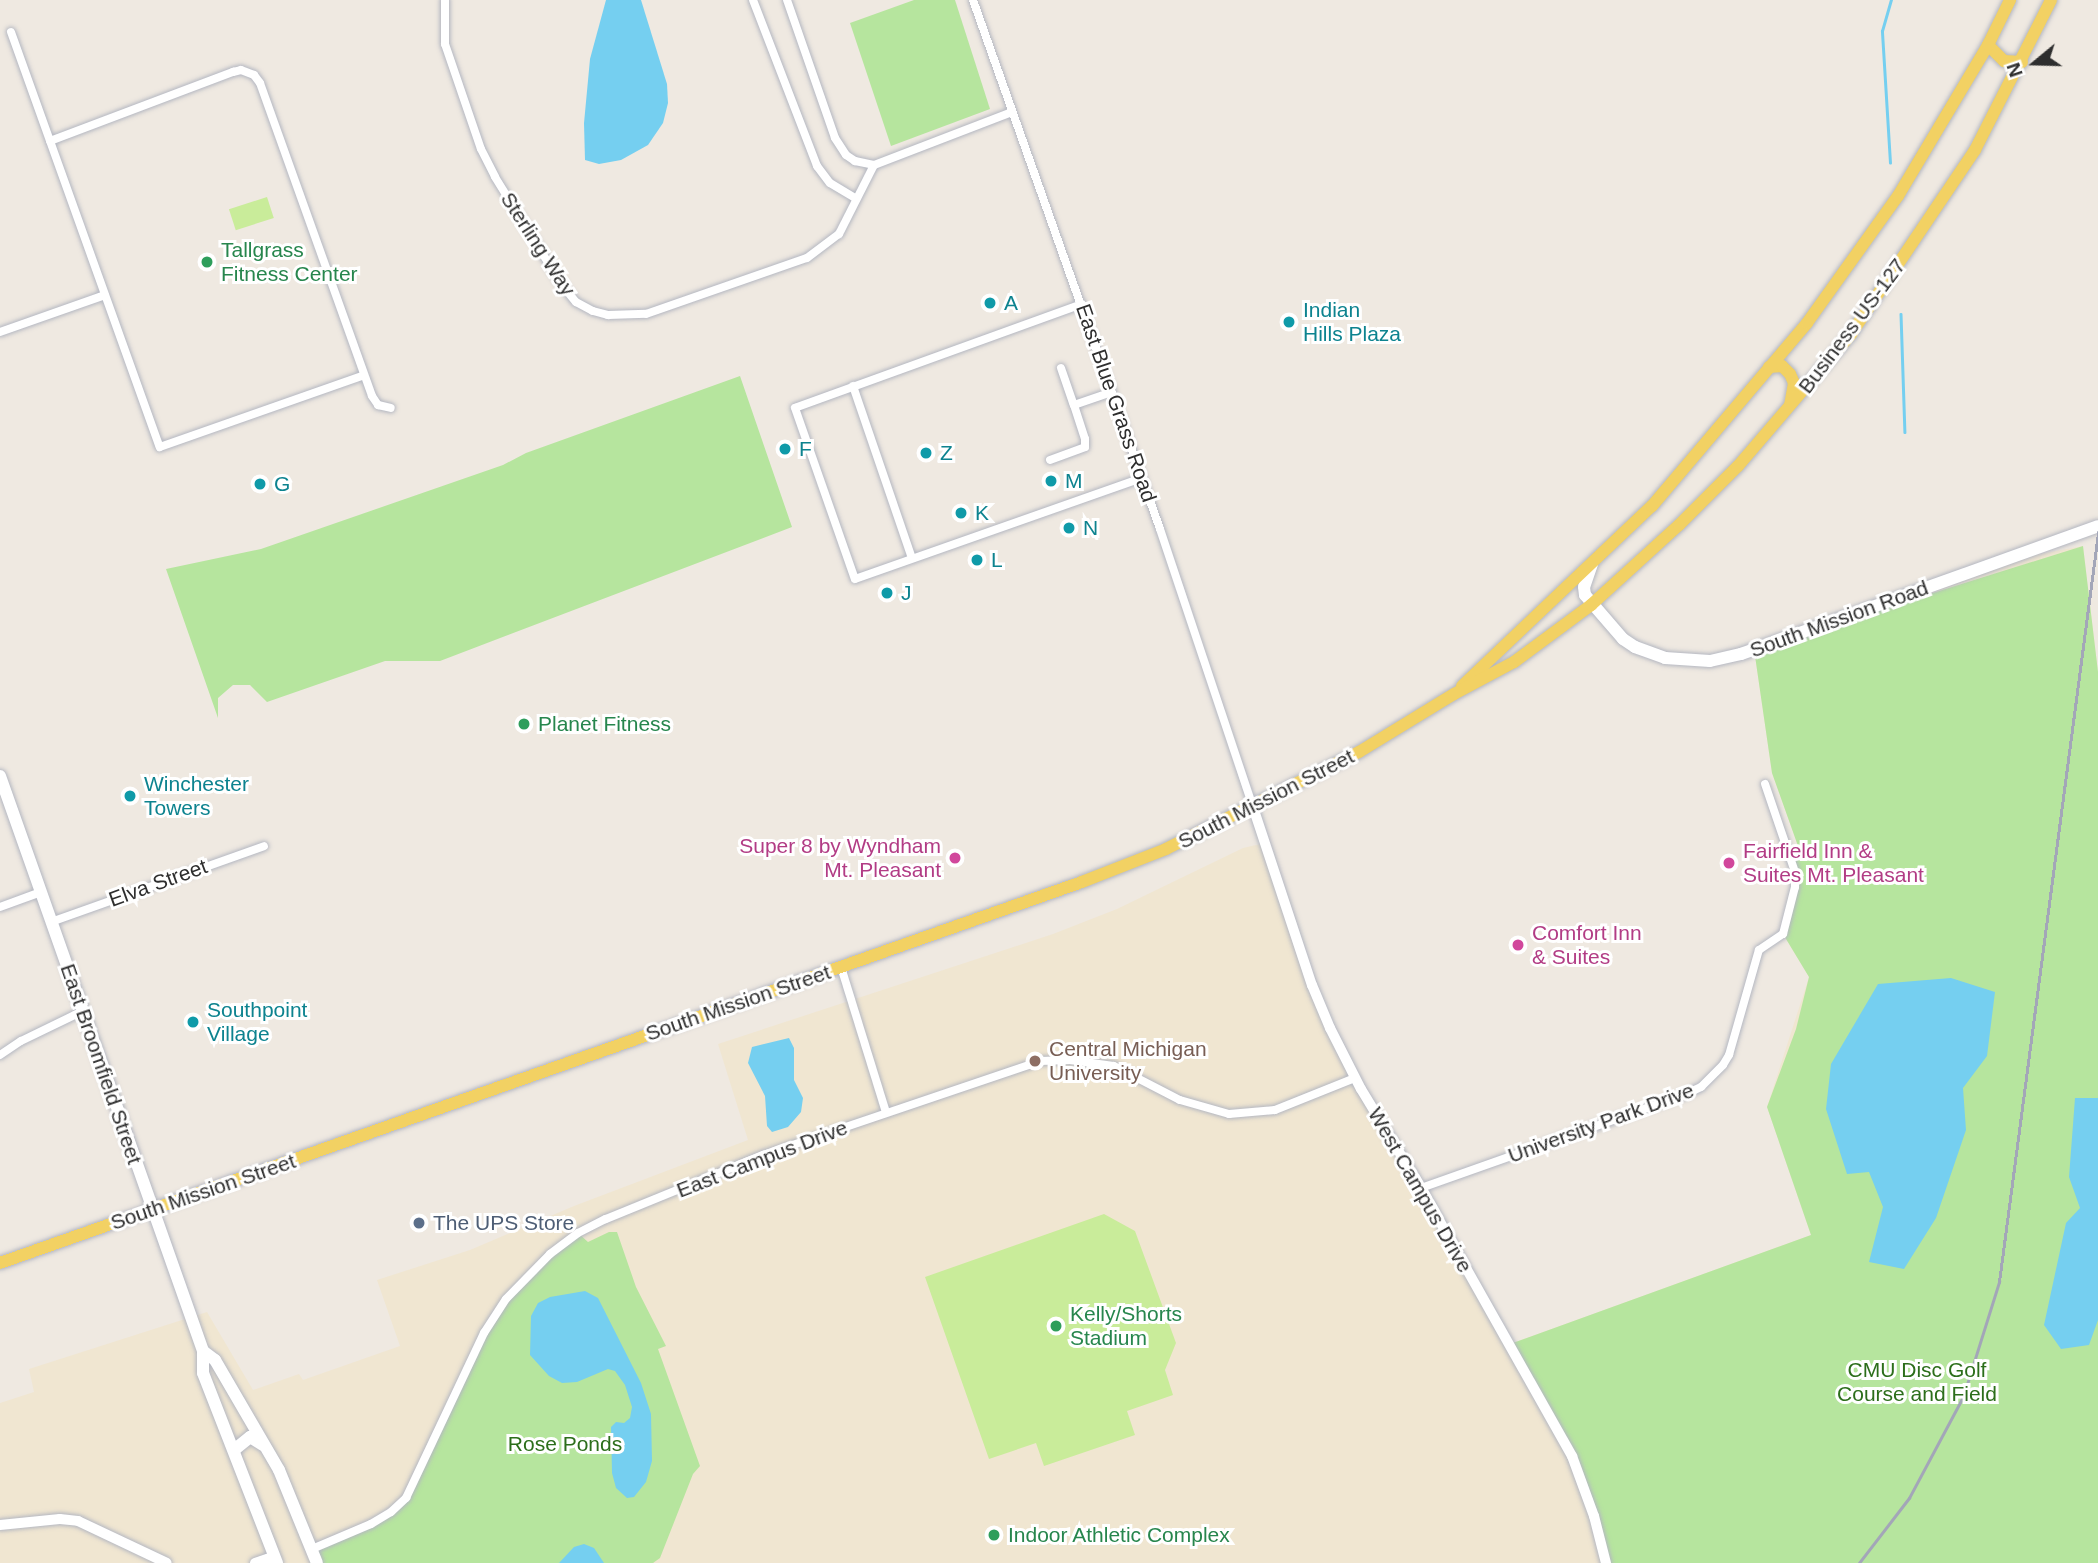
<!DOCTYPE html>
<style>
body{margin:0}
#map{position:relative;width:2098px;height:1563px;overflow:hidden;background:#efe9e1;font-family:Helvetica,sans-serif}
div>[style]{position:absolute}
[style*='--x']{left:calc(var(--x)*1px);top:calc(var(--y)*1px);width:calc(var(--w)*1px);rotate:calc(var(--a)*1deg)}
.education>*{inset:0;background:#f0e6d1}
.green>*{inset:0;background:#b6e59e}
.pitch>*{inset:0;background:#c9ec9a;transform-origin:0 0}
.water>*{inset:0;background:#75cff0}
.stream>*{height:2.5px;margin:-1.25px;padding:0 1.25px;transform-origin:1.25px;border-radius:1.25px;background:#75cff0}
.roads{filter:drop-shadow(0 0 2px #b4b7c1) drop-shadow(0 0 2px #b4b7c1)}
.minor>*{height:8px;margin:-4px;padding:0 4px;transform-origin:4px;border-radius:4px;background:#fff}
.tertiary>*{height:10px;margin:-5px;padding:0 5px;transform-origin:5px;border-radius:5px;background:#fff}
.secondary>*{height:12px;margin:-6px;padding:0 6px;transform-origin:6px;border-radius:6px;background:#fff}
.primary>*{height:12px;margin:-6px;padding:0 6px;transform-origin:6px;border-radius:6px;background:#f2d163}
.rail>*{height:2.5px;margin:-1.25px;padding:0 1.25px;transform-origin:1.25px;border-radius:1.25px;background:#a3a6b8}
.dots>*{width:19px;height:19px;translate:-50% -50%;box-sizing:border-box;border:4px solid #fff;border-radius:50%}
span{translate:-50% -50%;white-space:nowrap;text-align:center;line-height:1.15;-webkit-text-stroke:6px #fff;paint-order:stroke}
.street-label{font-size:21px;color:#2e2e2e}
.leisure-label{font-size:21px;color:#27864d}
.left{translate:0 -50%;text-align:left}
.culture-label{font-size:21px;color:#0d838f}
.hotel-label{font-size:21px;color:#b23c85}
.right{translate:-100% -50%;text-align:right}
.education-label{font-size:21px;color:#785e54}
.service-label{font-size:21px;color:#4e5e75}
.park-label{font-size:21px;color:#2c6e1b}
.north{position:absolute;left:2000px;top:28px;width:70px;height:70px;-webkit-text-stroke:5px #fff;paint-order:stroke;rotate:251deg;font-size:19px;font-weight:700;line-height:28px;text-align:center;color:#2e2e2e}
.north::after{content:'';display:block;margin:auto;width:24px;height:32px;background:#2e2e2e;clip-path:polygon(50% 0,100% 100%,50% 72%,0 100%)}
</style>
<div id="map">
<div class="education">
<i style="clip-path:polygon(2083px 546px,2098px 672px,2098px 1563px,0 1563px,0 1403px,34px 1392px,29px 1369px,207px 1312px,253px 1390px,299px 1374px,303px 1380px,400px 1346px,377px 1280px,470px 1250px,574px 1206px,748px 1140px,718px 1044px,1053px 934px,1117px 909px,1243px 848px,1265px 843px,1330px 1028px,1510px 1344px,1811px 1235px,1767px 1107px,1809px 977px,1783px 934px,1798px 846px,1772px 773px,1754px 649px,2000px 561px)"></i>
</div>
<div class="green">
<i style="clip-path:polygon(914px 0,955px 0,990px 109px,891px 146px,850px 23px)"></i>
<i style="clip-path:polygon(740px 376px,792px 527px,440px 661px,385px 661px,267px 702px,250px 685px,233px 685px,218px 698px,218px 718px,166px 569px,261px 549px,503px 465px,526px 453px)"></i>
<i style="clip-path:polygon(2083px 546px,2098px 672px,2098px 1563px,1605px 1563px,1575px 1465px,1510px 1344px,1811px 1235px,1767px 1107px,1796px 1029px,1809px 977px,1783px 934px,1798px 846px,1772px 773px,1754px 649px)"></i>
<i style="clip-path:polygon(609px 1232px,617px 1232px,636px 1287px,666px 1346px,658px 1349px,700px 1466px,693px 1474px,660px 1558px,653px 1563px,317px 1563px,312px 1549px,398px 1507px,475px 1352px,506px 1299px,578px 1233px,588px 1242px)"></i>
</div>
<div class="pitch">
<i style="left:267px;top:197px;width:22px;height:40px;rotate:72deg"></i>
<i style="clip-path:polygon(1104px 1214px,1135px 1231px,1176px 1343px,1165px 1370px,1173px 1395px,1127px 1411px,1135px 1435px,1044px 1466px,1036px 1443px,989px 1459px,925px 1277px)"></i>
</div>
<div class="water">
<i style="clip-path:polygon(606px 0,641px 0,667px 84px,668px 103px,663px 123px,648px 145px,621px 160px,599px 164px,585px 160px,584px 123px,590px 59px)"></i>
<i style="clip-path:polygon(1951px 978px,1995px 992px,1987px 1056px,1963px 1088px,1966px 1130px,1936px 1218px,1904px 1269px,1869px 1262px,1883px 1207px,1869px 1172px,1847px 1174px,1826px 1109px,1831px 1064px,1878px 984px)"></i>
<i style="clip-path:polygon(789px 1038px,794px 1048px,794px 1080px,803px 1098px,801px 1112px,788px 1127px,772px 1132px,767px 1126px,765px 1096px,748px 1063px,752px 1047px)"></i>
<i style="clip-path:polygon(2075px 1098px,2098px 1098px,2098px 1320px,2089px 1345px,2061px 1349px,2044px 1325px,2066px 1223px,2080px 1208px,2069px 1177px)"></i>
<i style="clip-path:polygon(585px 1291px,598px 1298px,641px 1383px,651px 1414px,652px 1461px,646px 1482px,634px 1497px,627px 1498px,616px 1488px,612px 1473px,611px 1427px,616px 1422px,624px 1423px,630px 1418px,632px 1407px,625px 1385px,615px 1371px,608px 1369px,577px 1382px,562px 1383px,549px 1376px,530px 1355px,531px 1316px,538px 1303px,550px 1297px)"></i>
<i style="clip-path:polygon(584px 1544px,594px 1548px,604px 1563px,559px 1563px,574px 1547px)"></i>
</div>
<div class="stream">
<i style="--x:1890;--y:163;--w:132;--a:-93.5"></i>
<i style="--x:1882;--y:31;--w:32;--a:-74"></i>
<i style="--x:1901;--y:314;--w:118;--a:88.1"></i>
</div>
<div class="roads">
<div class="minor">
<i style="--x:445;--y:0;--w:44;--a:90"></i>
<i style="--x:445;--y:44;--w:111;--a:71.1"></i>
<i style="--x:481;--y:149;--w:31;--a:63"></i>
<i style="--x:495;--y:177;--w:127;--a:58.2"></i>
<i style="--x:562;--y:285;--w:22;--a:51"></i>
<i style="--x:576;--y:302;--w:19;--a:28"></i>
<i style="--x:593;--y:311;--w:16;--a:15"></i>
<i style="--x:608;--y:315;--w:38;--a:-2"></i>
<i style="--x:646;--y:314;--w:170;--a:-19.2"></i>
<i style="--x:807;--y:258;--w:40;--a:-37"></i>
<i style="--x:839;--y:234;--w:77;--a:-63.1"></i>
<i style="--x:874;--y:165;--w:148;--a:-21"></i>
<i style="--x:753;--y:0;--w:178;--a:68.9"></i>
<i style="--x:817;--y:166;--w:21;--a:53"></i>
<i style="--x:830;--y:183;--w:29;--a:31"></i>
<i style="--x:787;--y:0;--w:146;--a:70.8"></i>
<i style="--x:835;--y:138;--w:20;--a:57"></i>
<i style="--x:846;--y:155;--w:11;--a:34"></i>
<i style="--x:855;--y:161;--w:19;--a:12"></i>
<i style="--x:973;--y:0;--w:561;--a:70.53"></i>
<i style="--x:1160;--y:529;--w:293;--a:71.5"></i>
<i style="--x:11;--y:32;--w:441;--a:70.3"></i>
<i style="--x:160;--y:447;--w:216;--a:-19.4"></i>
<i style="--x:50;--y:141;--w:196;--a:-20.7"></i>
<i style="--x:233;--y:72;--w:8;--a:-14"></i>
<i style="--x:241;--y:70;--w:14;--a:21"></i>
<i style="--x:254;--y:75;--w:10;--a:53"></i>
<i style="--x:260;--y:83;--w:332;--a:70.3"></i>
<i style="--x:372;--y:396;--w:11;--a:56"></i>
<i style="--x:378;--y:405;--w:13;--a:13"></i>
<i style="--x:1082;--y:304;--w:305;--a:160.1"></i>
<i style="--x:795;--y:408;--w:181;--a:70.7"></i>
<i style="--x:855;--y:579;--w:304;--a:-19.4"></i>
<i style="--x:0;--y:332;--w:111;--a:-19.4"></i>
<i style="--x:1061;--y:368;--w:39;--a:71"></i>
<i style="--x:1074;--y:405;--w:40;--a:-18.9"></i>
<i style="--x:853;--y:386;--w:182;--a:71.1"></i>
<i style="--x:1050;--y:460;--w:37;--a:-20"></i>
<i style="--x:1085;--y:447;--w:8;--a:-90"></i>
<i style="--x:1085;--y:439;--w:36;--a:-108"></i>
<i style="--x:0;--y:907;--w:44;--a:-20.1"></i>
<i style="--x:51;--y:922;--w:226;--a:-19.6"></i>
<i style="--x:841;--y:967;--w:152;--a:72.8"></i>
<i style="--x:0;--y:1055;--w:25;--a:-34"></i>
<i style="--x:21;--y:1041;--w:69;--a:-25.8"></i>
<i style="--x:1421;--y:1188;--w:279;--a:-19.5"></i>
<i style="--x:1684;--y:1095;--w:19;--a:-25"></i>
<i style="--x:1701;--y:1087;--w:31;--a:-45"></i>
<i style="--x:1723;--y:1065;--w:12;--a:-59"></i>
<i style="--x:1729;--y:1055;--w:109;--a:-74.1"></i>
<i style="--x:1759;--y:950;--w:29;--a:-34"></i>
<i style="--x:1783;--y:934;--w:49;--a:-75.7"></i>
<i style="--x:1795;--y:887;--w:15;--a:-90"></i>
<i style="--x:1795;--y:872;--w:93;--a:-108.8"></i>
<i style="--x:312;--y:1549;--w:64;--a:-23"></i>
<i style="--x:371;--y:1524;--w:23;--a:-31"></i>
<i style="--x:391;--y:1512;--w:21;--a:-43"></i>
<i style="--x:406;--y:1498;--w:183;--a:-64.7"></i>
<i style="--x:484;--y:1333;--w:40;--a:-57.1"></i>
<i style="--x:506;--y:1299;--w:63;--a:-45.6"></i>
<i style="--x:550;--y:1254;--w:35;--a:-37"></i>
<i style="--x:578;--y:1233;--w:31;--a:-27"></i>
<i style="--x:606;--y:1219;--w:170;--a:-22.2"></i>
<i style="--x:763;--y:1155;--w:293;--a:-18.7"></i>
<i style="--x:1040;--y:1061;--w:30;--a:-2"></i>
<i style="--x:1070;--y:1060;--w:44;--a:7.8"></i>
<i style="--x:1114;--y:1066;--w:74;--a:27.3"></i>
<i style="--x:1180;--y:1100;--w:51;--a:15.9"></i>
<i style="--x:1229;--y:1114;--w:46;--a:-5"></i>
<i style="--x:1275;--y:1110;--w:86;--a:-21.8"></i>
</div>
<div class="tertiary">
<i style="--x:1253;--y:807;--w:188;--a:71.7"></i>
<i style="--x:1312;--y:985;--w:47;--a:67.3"></i>
<i style="--x:1330;--y:1028;--w:68;--a:63.1"></i>
<i style="--x:1361;--y:1089;--w:116;--a:58.8"></i>
<i style="--x:1421;--y:1188;--w:308;--a:60.6"></i>
<i style="--x:1572;--y:1456;--w:64;--a:69.9"></i>
<i style="--x:1594;--y:1516;--w:49;--a:75.7"></i>
<i style="--x:0;--y:1525;--w:60;--a:-5.7"></i>
<i style="--x:60;--y:1519;--w:18;--a:6"></i>
<i style="--x:78;--y:1521;--w:98;--a:25.3"></i>
<i style="--x:255;--y:1563;--w:21;--a:-19"></i>
</div>
<div class="secondary">
<i style="--x:1592;--y:564;--w:24;--a:109"></i>
<i style="--x:1584;--y:587;--w:8;--a:83"></i>
<i style="--x:1585;--y:595;--w:58;--a:49.2"></i>
<i style="--x:1623;--y:639;--w:14;--a:34"></i>
<i style="--x:1635;--y:647;--w:32;--a:20"></i>
<i style="--x:1665;--y:658;--w:45;--a:3.8"></i>
<i style="--x:1710;--y:661;--w:32;--a:-13"></i>
<i style="--x:1741;--y:654;--w:379;--a:-19.7"></i>
<i style="--x:0;--y:776;--w:610;--a:70.55"></i>
<i style="--x:203;--y:1351;--w:22;--a:90"></i>
<i style="--x:203;--y:1373;--w:204;--a:68.7"></i>
<i style="--x:203;--y:1351;--w:15;--a:37"></i>
<i style="--x:215;--y:1360;--w:127;--a:59.8"></i>
<i style="--x:279;--y:1470;--w:100;--a:67.8"></i>
<i style="--x:234;--y:1450;--w:21;--a:-39"></i>
<i style="--x:250;--y:1437;--w:15;--a:32"></i>
</div>
<div class="primary">
<i style="--x:1988;--y:45;--w:23;--a:45"></i>
<i style="--x:2004;--y:61;--w:18;--a:3"></i>
<i style="--x:1769;--y:367;--w:13;--a:-4"></i>
<i style="--x:1782;--y:366;--w:11;--a:45"></i>
<i style="--x:1790;--y:374;--w:10;--a:66"></i>
<i style="--x:1794;--y:383;--w:22;--a:100"></i>
<i style="--x:1462;--y:686;--w:262;--a:-43.5"></i>
<i style="--x:1652;--y:506;--w:240;--a:-49.7"></i>
<i style="--x:1807;--y:323;--w:156;--a:-54.4"></i>
<i style="--x:1898;--y:196;--w:176;--a:-59.2"></i>
<i style="--x:1988;--y:45;--w:50;--a:-63.9"></i>
<i style="--x:0;--y:1263;--w:1147;--a:-19.4"></i>
<i style="--x:1082;--y:882;--w:90;--a:-21.4"></i>
<i style="--x:1166;--y:849;--w:216;--a:-26.7"></i>
<i style="--x:1359;--y:752;--w:111;--a:-31.4"></i>
<i style="--x:1454;--y:694;--w:68;--a:-28.1"></i>
<i style="--x:1514;--y:662;--w:96;--a:-36.5"></i>
<i style="--x:1591;--y:605;--w:119;--a:-42.3"></i>
<i style="--x:1679;--y:525;--w:83;--a:-45"></i>
<i style="--x:1738;--y:466;--w:174;--a:-49.4"></i>
<i style="--x:1851;--y:334;--w:222;--a:-56"></i>
<i style="--x:1975;--y:150;--w:168;--a:-63.1"></i>
</div>
</div>
<div class="rail">
<i style="--x:1859;--y:1563;--w:82;--a:-52.4"></i>
<i style="--x:1909;--y:1498;--w:115;--a:-61.9"></i>
<i style="--x:1963;--y:1397;--w:121;--a:-72.6"></i>
<i style="--x:1999;--y:1282;--w:756;--a:-82.47"></i>
</div>
<div class="dots">
<i style="left:207px;top:262px;background:#2e9e5b"></i>
<i style="left:990px;top:303px;background:#0f9aa8"></i>
<i style="left:1289px;top:322px;background:#0f9aa8"></i>
<i style="left:785px;top:449px;background:#0f9aa8"></i>
<i style="left:926px;top:453px;background:#0f9aa8"></i>
<i style="left:1051px;top:481px;background:#0f9aa8"></i>
<i style="left:260px;top:484px;background:#0f9aa8"></i>
<i style="left:961px;top:513px;background:#0f9aa8"></i>
<i style="left:1069px;top:528px;background:#0f9aa8"></i>
<i style="left:977px;top:560px;background:#0f9aa8"></i>
<i style="left:887px;top:593px;background:#0f9aa8"></i>
<i style="left:524px;top:724px;background:#2e9e5b"></i>
<i style="left:130px;top:796px;background:#0f9aa8"></i>
<i style="left:955px;top:858px;background:#d1479c"></i>
<i style="left:1729px;top:863px;background:#d1479c"></i>
<i style="left:1518px;top:945px;background:#d1479c"></i>
<i style="left:193px;top:1022px;background:#0f9aa8"></i>
<i style="left:1035px;top:1061px;background:#8d6e63"></i>
<i style="left:419px;top:1223px;background:#5c6f8a"></i>
<i style="left:1056px;top:1326px;background:#2e9e5b"></i>
<i style="left:994px;top:1535px;background:#2e9e5b"></i>
</div>
<div class="street-label">
<span style="left:538px;top:244px;rotate:57deg">Sterling Way</span>
<span style="left:1852px;top:326px;rotate:-53deg">Business US-127</span>
<span style="left:1116px;top:403px;rotate:71deg">East Blue Grass Road</span>
<span style="left:1839px;top:619px;rotate:-20deg">South Mission Road</span>
<span style="left:1266px;top:799px;rotate:-27deg">South Mission Street</span>
<span style="left:158px;top:883px;rotate:-20deg">Elva Street</span>
<span style="left:738px;top:1003px;rotate:-19deg">South Mission Street</span>
<span style="left:101px;top:1064px;rotate:71deg">East Broomfield Street</span>
<span style="left:1601px;top:1123px;rotate:-20deg">University Park Drive</span>
<span style="left:762px;top:1159px;rotate:-21deg">East Campus Drive</span>
<span style="left:1420px;top:1190px;rotate:60deg">West Campus Drive</span>
<span style="left:203px;top:1192px;rotate:-19deg">South Mission Street</span>
</div>
<div class="leisure-label">
<span class="left" style="left:221px;top:262px">Tallgrass<br>Fitness Center</span>
<span class="left" style="left:538px;top:724px">Planet Fitness</span>
<span class="left" style="left:1070px;top:1326px">Kelly/Shorts<br>Stadium</span>
<span class="left" style="left:1008px;top:1535px">Indoor Athletic Complex</span>
</div>
<div class="culture-label">
<span class="left" style="left:1004px;top:303px">A</span>
<span class="left" style="left:1303px;top:322px">Indian<br>Hills Plaza</span>
<span class="left" style="left:799px;top:449px">F</span>
<span class="left" style="left:940px;top:453px">Z</span>
<span class="left" style="left:1065px;top:481px">M</span>
<span class="left" style="left:274px;top:484px">G</span>
<span class="left" style="left:975px;top:513px">K</span>
<span class="left" style="left:1083px;top:528px">N</span>
<span class="left" style="left:991px;top:560px">L</span>
<span class="left" style="left:901px;top:593px">J</span>
<span class="left" style="left:144px;top:796px">Winchester<br>Towers</span>
<span class="left" style="left:207px;top:1022px">Southpoint<br>Village</span>
</div>
<div class="hotel-label">
<span class="right" style="left:941px;top:858px">Super 8 by Wyndham<br>Mt. Pleasant</span>
<span class="left" style="left:1743px;top:863px">Fairfield Inn &amp;<br>Suites Mt. Pleasant</span>
<span class="left" style="left:1532px;top:945px">Comfort Inn<br>&amp; Suites</span>
</div>
<div class="education-label">
<span class="left" style="left:1049px;top:1061px">Central Michigan<br>University</span>
</div>
<div class="service-label">
<span class="left" style="left:433px;top:1223px">The UPS Store</span>
</div>
<div class="park-label">
<span style="left:1917px;top:1382px">CMU Disc Golf<br>Course and Field</span>
<span style="left:565px;top:1444px">Rose Ponds</span>
</div>
<div class="north">N</div>
</div>
